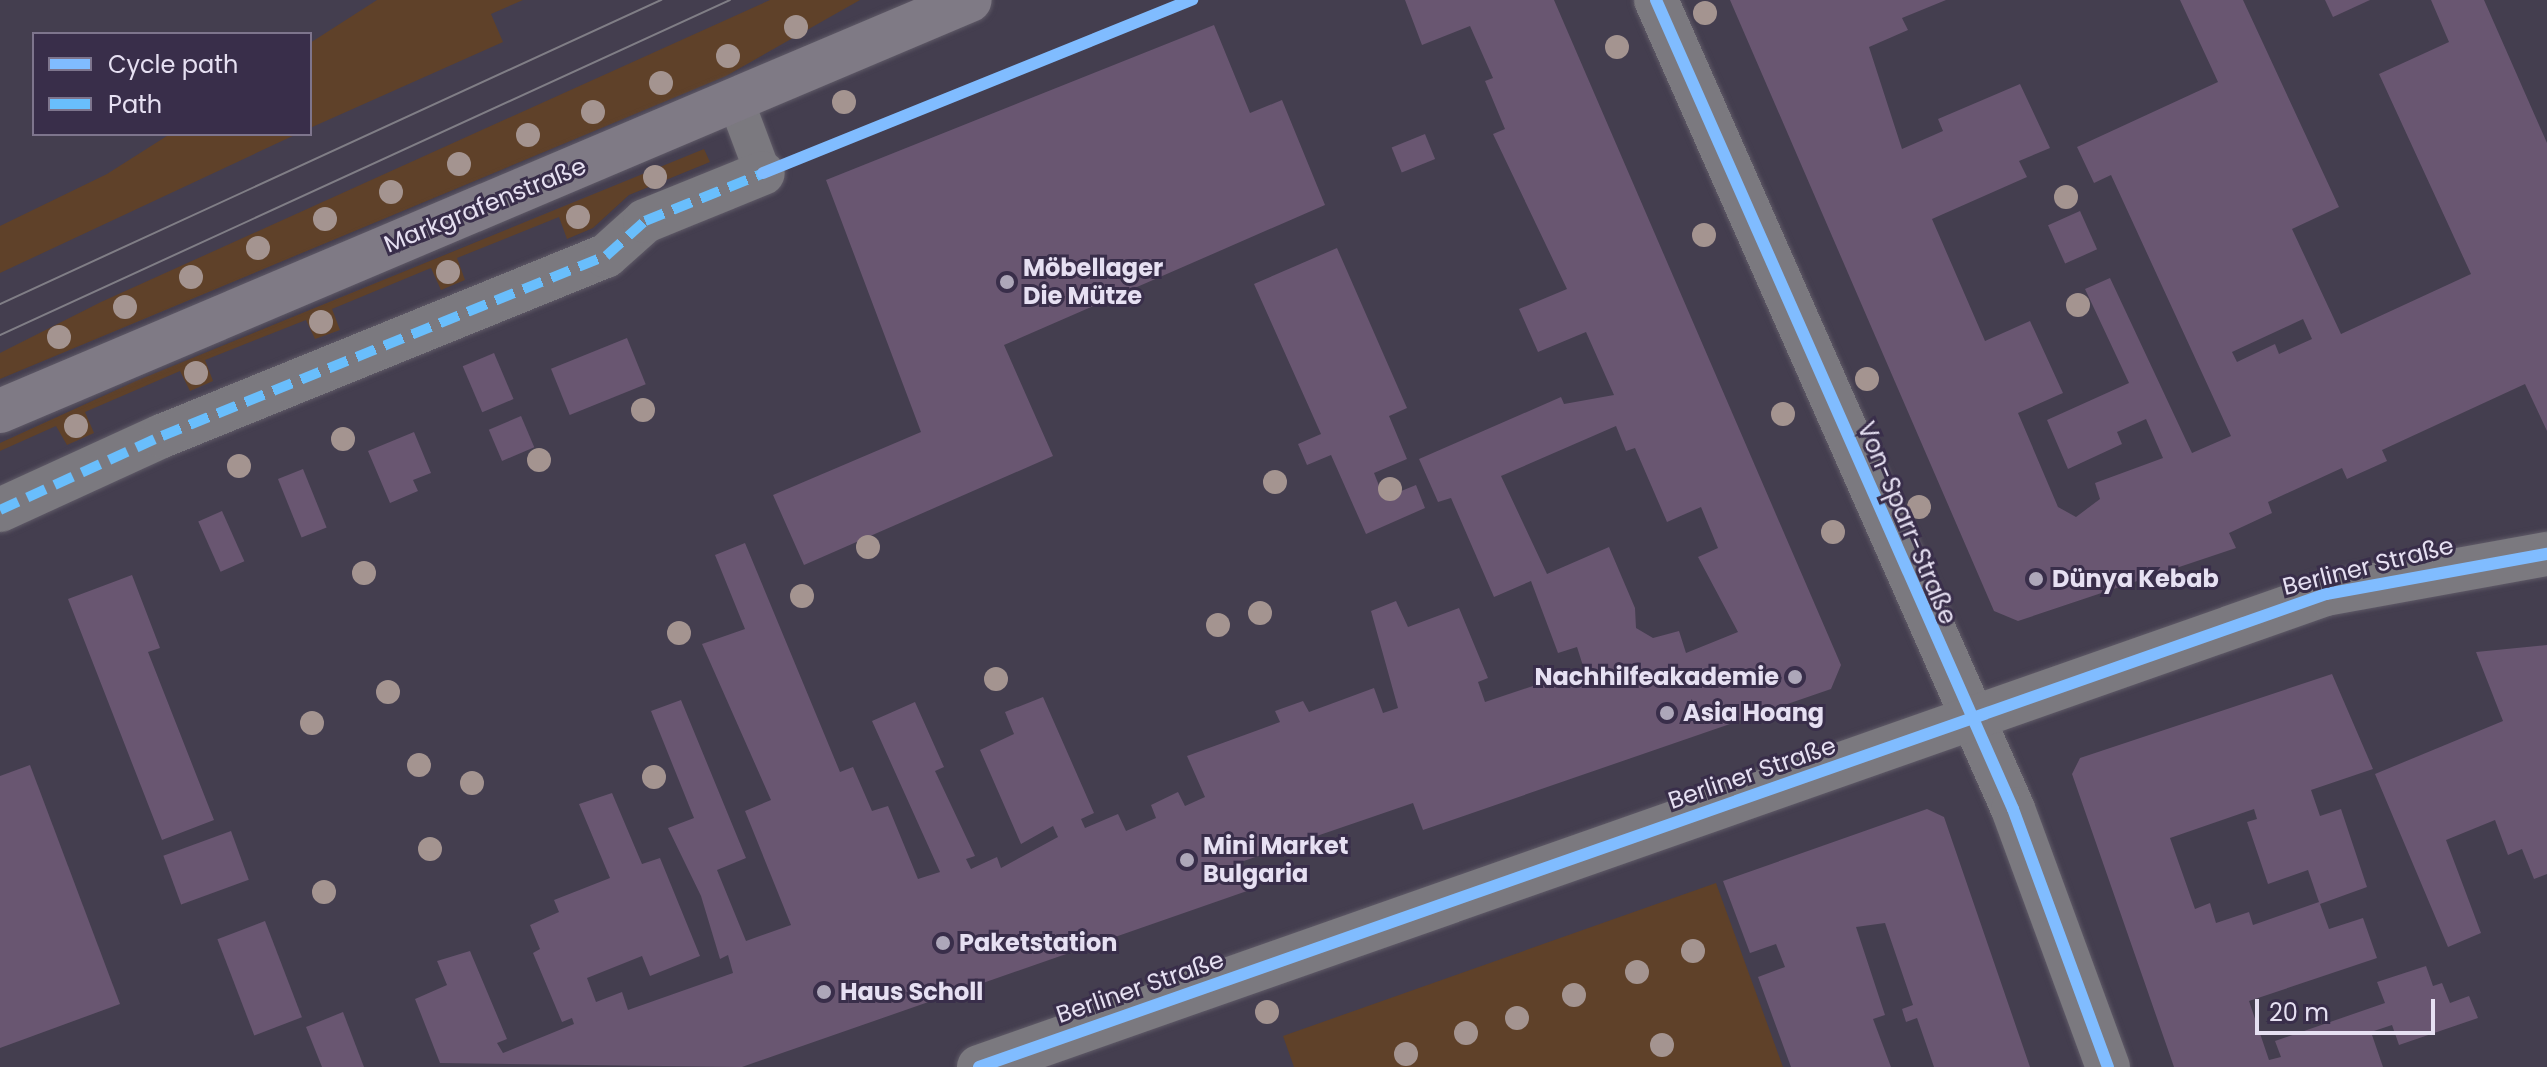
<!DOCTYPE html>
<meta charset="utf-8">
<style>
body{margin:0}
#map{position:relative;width:2547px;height:1067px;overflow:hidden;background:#443e4f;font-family:Poppins,sans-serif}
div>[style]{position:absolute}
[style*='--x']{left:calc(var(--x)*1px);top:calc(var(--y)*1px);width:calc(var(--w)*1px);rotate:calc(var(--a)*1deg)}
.green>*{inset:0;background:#5f4129}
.building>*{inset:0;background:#695671;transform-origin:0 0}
.roads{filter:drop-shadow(0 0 2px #5f5a67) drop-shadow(0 0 2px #5f5a67)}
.lane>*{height:36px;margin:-18px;padding:0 18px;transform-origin:18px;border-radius:18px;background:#7b797f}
.street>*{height:44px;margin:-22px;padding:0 22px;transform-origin:22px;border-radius:22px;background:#7b797f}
.secondary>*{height:44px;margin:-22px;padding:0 22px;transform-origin:22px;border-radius:22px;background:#7f7a85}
.tram>*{height:2px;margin:-1px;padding:0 1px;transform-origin:1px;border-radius:1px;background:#807e86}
.quiet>*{height:10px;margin-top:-5px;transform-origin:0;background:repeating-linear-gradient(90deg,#69befc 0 20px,transparent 0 30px)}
.cycleway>*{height:12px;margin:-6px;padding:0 6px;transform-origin:6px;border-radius:6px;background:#80bcff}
.trees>*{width:24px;height:24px;margin:-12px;border-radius:50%;background:#a49490}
.dots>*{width:22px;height:22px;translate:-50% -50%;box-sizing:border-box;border:4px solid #392e4a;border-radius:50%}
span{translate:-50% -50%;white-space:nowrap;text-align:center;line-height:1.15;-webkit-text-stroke:6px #392e4a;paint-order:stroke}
.street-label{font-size:24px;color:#e6e0f2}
.poi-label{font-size:24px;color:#e6e0f2;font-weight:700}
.left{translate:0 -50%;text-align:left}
.right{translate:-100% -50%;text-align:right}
.legend{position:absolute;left:32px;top:32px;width:280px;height:104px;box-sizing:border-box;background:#392e4a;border:2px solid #7e758d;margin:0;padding:10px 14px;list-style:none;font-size:24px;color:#e6e0f2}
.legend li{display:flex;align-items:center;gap:16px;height:40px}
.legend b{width:40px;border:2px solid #7e758d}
.scale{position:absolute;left:2255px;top:999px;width:180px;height:36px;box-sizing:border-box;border:4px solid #e6e0f2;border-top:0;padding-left:10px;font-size:24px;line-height:28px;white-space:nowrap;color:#e6e0f2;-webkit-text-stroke:6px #392e4a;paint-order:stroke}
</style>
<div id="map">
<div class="green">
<i style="clip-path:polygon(377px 0,523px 0,491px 14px,503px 42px,310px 128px,310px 43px)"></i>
<i style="clip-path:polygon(770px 0,860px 0,726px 76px,0 379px,0 353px,101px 302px)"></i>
<i style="clip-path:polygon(170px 134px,297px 134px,0 273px,0 226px,107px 174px)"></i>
<i style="clip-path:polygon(704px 149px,710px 162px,629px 195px,593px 228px,567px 239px,559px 217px,457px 258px,465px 280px,441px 290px,431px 268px,332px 309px,340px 330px,315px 339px,306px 320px,205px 360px,213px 381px,190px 391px,180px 371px,85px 412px,94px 433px,67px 445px,56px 426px,0 451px,0 443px,136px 381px)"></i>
<i style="clip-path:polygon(1716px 883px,1783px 1067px,1294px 1067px,1283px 1036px)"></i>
</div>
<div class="building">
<i style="clip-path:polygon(evenodd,1405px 0,1554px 0,1841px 665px,1831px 689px,1423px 830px,1413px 803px,1235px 864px,1247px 891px,742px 1067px,440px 1063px,415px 999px,447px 985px,437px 961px,470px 951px,507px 1039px,497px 1043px,503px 1053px,574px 1024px,572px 1018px,562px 1022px,533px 953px,540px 949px,530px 925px,559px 912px,554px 900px,610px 878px,579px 804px,612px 793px,642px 864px,660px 858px,700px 956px,650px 976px,642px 956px,587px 978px,596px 1002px,622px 992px,628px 1010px,733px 973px,728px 955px,720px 959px,701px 896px,668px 828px,694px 818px,651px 711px,681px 700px,746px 858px,717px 870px,746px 941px,791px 925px,745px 811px,771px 800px,702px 644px,745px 629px,715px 555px,745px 543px,840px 772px,853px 767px,872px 811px,888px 806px,918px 879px,940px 872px,872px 721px,915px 702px,944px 767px,935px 771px,975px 856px,966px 859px,971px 869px,997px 857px,1001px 868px,1058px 837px,1053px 826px,1021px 844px,980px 750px,1014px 734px,1005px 712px,1043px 697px,1094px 813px,1081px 819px,1085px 828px,1118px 814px,1126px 831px,1156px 818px,1151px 805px,1178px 792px,1185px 806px,1205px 797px,1187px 756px,1280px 722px,1275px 711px,1303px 701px,1309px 712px,1374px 688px,1383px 713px,1398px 708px,1371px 611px,1396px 601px,1408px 627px,1459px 608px,1488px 678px,1478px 682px,1485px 702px,1584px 669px,1577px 647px,1558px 653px,1531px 581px,1494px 597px,1451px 498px,1438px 502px,1419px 459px,1561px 397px,1564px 404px,1614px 395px,1586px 332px,1538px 352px,1519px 309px,1567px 289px,1493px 134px,1505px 129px,1485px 81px,1493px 78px,1470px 26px,1422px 45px,1405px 0,1616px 426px,1626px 451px,1635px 448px,1667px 522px,1701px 507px,1718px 548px,1698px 557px,1738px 632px,1686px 653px,1679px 631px,1653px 638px,1636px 628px,1635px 608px,1609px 547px,1547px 574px,1501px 476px,1616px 426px)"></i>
<i style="clip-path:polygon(evenodd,1730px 0,1946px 0,1902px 18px,1908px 30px,1869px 47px,1902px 149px,1943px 131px,1938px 119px,2020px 84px,2050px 148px,2019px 161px,2027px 177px,1932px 219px,1985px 341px,2030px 321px,2063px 393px,2018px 413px,2058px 507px,2076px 517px,2100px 499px,2095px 483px,2163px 458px,2146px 419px,2117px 432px,2122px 444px,2068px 469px,2047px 420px,2129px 383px,2085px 289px,2110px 278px,2192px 453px,2231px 436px,2111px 175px,2094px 183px,2077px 147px,2218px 82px,2180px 0,2243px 0,2339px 207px,2292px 229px,2341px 334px,2471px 274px,2379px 74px,2449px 42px,2431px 0,2484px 0,2547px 143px,2547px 431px,2525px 384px,2382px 450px,2387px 461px,2347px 479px,2342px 468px,2268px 502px,2272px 513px,2229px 533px,2236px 548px,2018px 621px,1994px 611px,1730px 0,2303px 319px,2312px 339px,2279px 354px,2275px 344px,2237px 362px,2232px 352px,2303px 319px)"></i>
<i style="clip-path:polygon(2325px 0,2370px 0,2333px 17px)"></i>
<i style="clip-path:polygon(1214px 25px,1250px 113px,1282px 100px,1325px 205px,1004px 345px,1053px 456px,804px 565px,773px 495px,921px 432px,826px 180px)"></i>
<i style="left:1425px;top:134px;width:27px;height:36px;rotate:68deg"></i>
<i style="left:2080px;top:211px;width:42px;height:35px;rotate:66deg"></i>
<i style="clip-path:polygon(1337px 248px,1407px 408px,1389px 416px,1407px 459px,1374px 473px,1384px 498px,1416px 485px,1425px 508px,1366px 534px,1331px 455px,1307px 465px,1298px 444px,1321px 434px,1254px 284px)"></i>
<i style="left:627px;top:338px;width:50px;height:82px;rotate:68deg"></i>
<i style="left:494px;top:353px;width:50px;height:34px;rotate:67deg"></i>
<i style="left:521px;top:416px;width:34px;height:35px;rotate:67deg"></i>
<i style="clip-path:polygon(414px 432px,431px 473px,413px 480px,418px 491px,390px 503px,368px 451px)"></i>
<i style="left:303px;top:469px;width:63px;height:27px;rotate:68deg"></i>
<i style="left:222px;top:511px;width:55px;height:26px;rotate:66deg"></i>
<i style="clip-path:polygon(132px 575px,160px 648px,148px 652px,214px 820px,162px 840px,68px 599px)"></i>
<i style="clip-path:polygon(2547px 645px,2547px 874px,2534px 879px,2522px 849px,2508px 855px,2495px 820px,2446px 840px,2481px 933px,2448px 947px,2375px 774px,2503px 721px,2476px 652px)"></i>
<i style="clip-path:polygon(evenodd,2332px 674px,2373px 769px,2311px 790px,2320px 816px,2341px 809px,2367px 887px,2320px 904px,2329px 929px,2363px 918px,2377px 958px,2249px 1001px,2269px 1060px,2281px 1057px,2275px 1041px,2385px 1003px,2377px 982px,2426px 966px,2433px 986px,2442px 983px,2450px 1003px,2469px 996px,2478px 1018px,2399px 1045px,2392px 1025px,2371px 1032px,2383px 1067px,2174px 1067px,2072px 774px,2080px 758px,2332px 674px,2254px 809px,2257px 819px,2247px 822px,2268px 884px,2308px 870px,2319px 902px,2253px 925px,2249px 912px,2216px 923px,2210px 903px,2195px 909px,2170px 838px,2254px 809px)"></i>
<i style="clip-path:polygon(30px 765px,120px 1004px,0 1048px,0 776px)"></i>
<i style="clip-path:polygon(1927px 809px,1944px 817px,2030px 1067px,1934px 1067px,1917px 1018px,1906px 1022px,1902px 1009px,1913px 1005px,1885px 923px,1856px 927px,1885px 1015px,1873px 1019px,1891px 1067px,1791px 1067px,1758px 977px,1785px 967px,1776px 944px,1750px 953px,1723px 881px)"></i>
<i style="left:231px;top:831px;width:52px;height:72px;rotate:70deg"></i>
<i style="left:265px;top:921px;width:103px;height:51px;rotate:69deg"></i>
<i style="clip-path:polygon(343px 1012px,364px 1067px,322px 1067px,306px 1027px)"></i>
</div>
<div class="roads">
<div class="lane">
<i style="--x:737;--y:104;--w:74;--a:69.4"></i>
</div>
<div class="street">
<i style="--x:1656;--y:0;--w:884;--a:66.19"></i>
<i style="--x:2013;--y:809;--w:275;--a:69.8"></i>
<i style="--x:0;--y:510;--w:178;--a:-24.6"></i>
<i style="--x:162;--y:436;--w:479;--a:-22.1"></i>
<i style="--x:606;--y:256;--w:52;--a:-41.9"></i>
<i style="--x:645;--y:221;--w:127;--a:-22.1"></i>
<i style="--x:979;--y:1067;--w:1428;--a:-19.35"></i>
<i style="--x:2326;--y:594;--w:225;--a:-10.3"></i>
</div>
<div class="secondary">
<i style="--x:0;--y:411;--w:1053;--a:-22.96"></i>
</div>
</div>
<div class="tram">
<i style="--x:0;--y:304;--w:728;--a:-24.7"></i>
<i style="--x:0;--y:335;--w:803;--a:-24.65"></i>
</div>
<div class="quiet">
<i style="--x:0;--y:510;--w:178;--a:-24.6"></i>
<i style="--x:162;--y:436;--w:479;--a:-22.1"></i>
<i style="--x:606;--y:256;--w:52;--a:-41.9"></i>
<i style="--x:645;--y:221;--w:134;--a:-22"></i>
</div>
<div class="cycleway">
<i style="--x:1656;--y:0;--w:884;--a:66.19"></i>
<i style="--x:2013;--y:809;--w:275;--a:69.8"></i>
<i style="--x:763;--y:173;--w:463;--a:-22"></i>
<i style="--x:979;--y:1067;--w:1428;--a:-19.35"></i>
<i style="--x:2326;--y:594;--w:225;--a:-10.3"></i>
</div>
<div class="trees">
<i style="left:1705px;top:13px"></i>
<i style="left:796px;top:27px"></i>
<i style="left:1617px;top:47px"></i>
<i style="left:728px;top:56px"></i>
<i style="left:661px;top:83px"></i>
<i style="left:844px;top:102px"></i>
<i style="left:593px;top:112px"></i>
<i style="left:528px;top:135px"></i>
<i style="left:459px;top:164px"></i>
<i style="left:655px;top:177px"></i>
<i style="left:391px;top:192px"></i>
<i style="left:2066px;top:197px"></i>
<i style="left:578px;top:217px"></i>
<i style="left:325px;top:219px"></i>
<i style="left:1704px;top:235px"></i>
<i style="left:258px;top:248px"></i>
<i style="left:448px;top:272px"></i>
<i style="left:191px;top:277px"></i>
<i style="left:2078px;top:305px"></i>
<i style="left:125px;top:307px"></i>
<i style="left:321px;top:322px"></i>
<i style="left:59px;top:337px"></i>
<i style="left:196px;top:373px"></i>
<i style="left:1867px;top:379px"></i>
<i style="left:643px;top:410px"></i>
<i style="left:1783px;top:414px"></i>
<i style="left:76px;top:426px"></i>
<i style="left:343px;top:439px"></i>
<i style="left:539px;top:460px"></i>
<i style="left:239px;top:466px"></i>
<i style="left:1275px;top:482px"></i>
<i style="left:1390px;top:489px"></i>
<i style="left:1919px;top:507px"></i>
<i style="left:1833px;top:532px"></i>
<i style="left:868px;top:547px"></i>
<i style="left:364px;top:573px"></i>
<i style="left:802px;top:596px"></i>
<i style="left:1260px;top:613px"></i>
<i style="left:1218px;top:625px"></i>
<i style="left:679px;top:633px"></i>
<i style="left:996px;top:679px"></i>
<i style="left:388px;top:692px"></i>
<i style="left:312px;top:723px"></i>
<i style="left:419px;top:765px"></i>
<i style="left:654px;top:777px"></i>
<i style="left:472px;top:783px"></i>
<i style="left:430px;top:849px"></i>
<i style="left:324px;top:892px"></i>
<i style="left:1693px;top:951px"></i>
<i style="left:1637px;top:972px"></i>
<i style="left:1574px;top:995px"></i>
<i style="left:1267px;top:1012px"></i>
<i style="left:1517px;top:1018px"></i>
<i style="left:1466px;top:1033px"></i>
<i style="left:1662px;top:1045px"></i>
<i style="left:1406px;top:1054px"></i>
</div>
<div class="dots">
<i style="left:1007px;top:282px;background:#ada7b9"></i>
<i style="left:2036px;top:579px;background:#ada7b9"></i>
<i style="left:1795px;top:677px;background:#ada7b9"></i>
<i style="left:1667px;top:713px;background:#ada7b9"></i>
<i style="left:1187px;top:860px;background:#ada7b9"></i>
<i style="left:943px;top:943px;background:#ada7b9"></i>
<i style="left:824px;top:992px;background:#ada7b9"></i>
</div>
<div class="street-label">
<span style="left:485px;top:205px;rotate:-22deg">Markgrafenstraße</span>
<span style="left:1907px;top:523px;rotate:67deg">Von-Sparr-Straße</span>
<span style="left:2368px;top:566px;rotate:-14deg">Berliner Straße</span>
<span style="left:1752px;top:773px;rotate:-19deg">Berliner Straße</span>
<span style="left:1140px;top:987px;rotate:-19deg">Berliner Straße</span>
</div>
<div class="poi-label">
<span class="left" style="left:1023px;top:282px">Möbellager<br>Die Mütze</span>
<span class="left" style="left:2052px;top:579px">Dünya Kebab</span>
<span class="right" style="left:1779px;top:677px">Nachhilfeakademie</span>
<span class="left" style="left:1683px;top:713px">Asia Hoang</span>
<span class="left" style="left:1203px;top:860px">Mini Market<br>Bulgaria</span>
<span class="left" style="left:959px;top:943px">Paketstation</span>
<span class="left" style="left:840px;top:992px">Haus Scholl</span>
</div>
<ul class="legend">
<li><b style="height:10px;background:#80bcff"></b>Cycle path</li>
<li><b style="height:10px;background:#69befc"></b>Path</li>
</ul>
<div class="scale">20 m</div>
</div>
